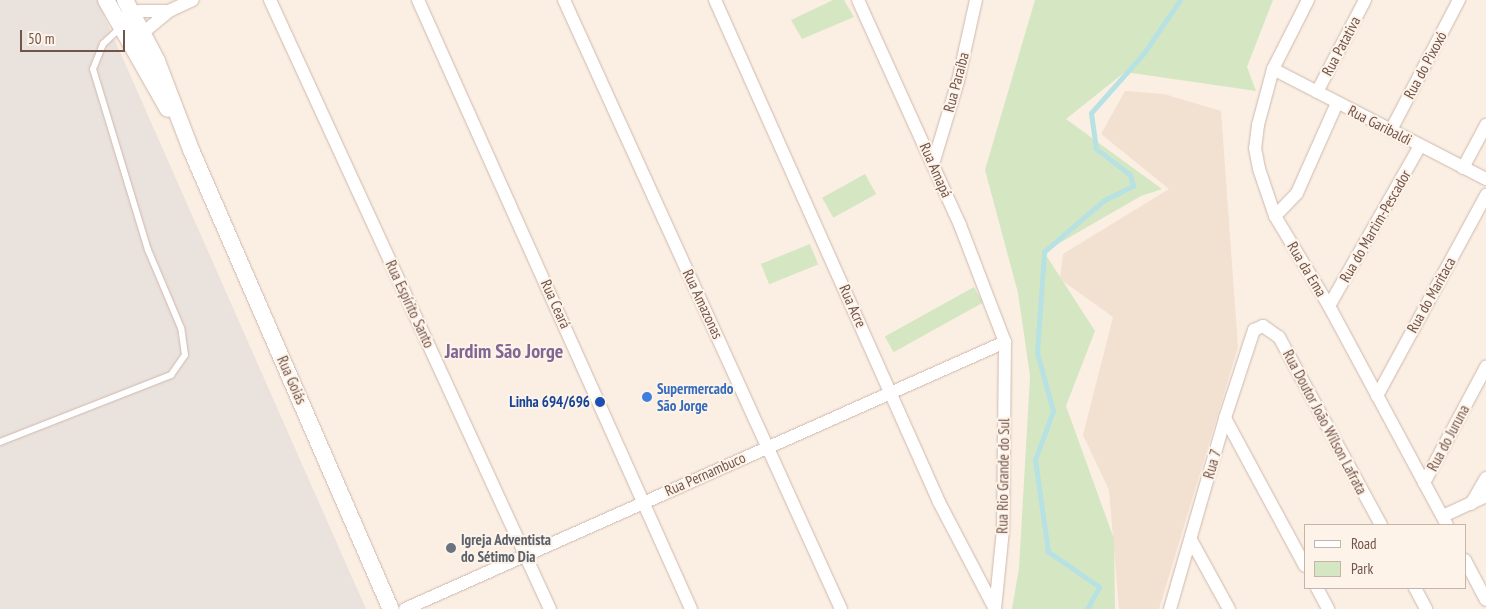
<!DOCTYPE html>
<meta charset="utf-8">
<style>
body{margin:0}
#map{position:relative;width:1486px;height:609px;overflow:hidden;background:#fbefe3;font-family:"PT Sans Narrow",sans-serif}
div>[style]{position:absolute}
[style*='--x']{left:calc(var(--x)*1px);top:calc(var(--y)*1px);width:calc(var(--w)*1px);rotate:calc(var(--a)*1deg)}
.residential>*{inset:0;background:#f2e0d1}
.industrial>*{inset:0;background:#eae2dd}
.green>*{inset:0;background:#d5e7c2;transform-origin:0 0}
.stream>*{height:4.5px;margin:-2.25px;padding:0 2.25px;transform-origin:2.25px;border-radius:2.25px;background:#b8e1e3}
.roads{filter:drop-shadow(0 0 1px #ceb8ad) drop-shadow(0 0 1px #ceb8ad)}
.service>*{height:6px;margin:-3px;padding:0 3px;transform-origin:3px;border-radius:3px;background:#fff}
.minor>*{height:12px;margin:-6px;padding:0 6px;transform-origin:6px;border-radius:6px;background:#fff}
.tertiary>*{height:16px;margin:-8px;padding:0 8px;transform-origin:8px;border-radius:8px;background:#fff}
.dots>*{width:14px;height:14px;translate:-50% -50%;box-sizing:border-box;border:2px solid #fef3e8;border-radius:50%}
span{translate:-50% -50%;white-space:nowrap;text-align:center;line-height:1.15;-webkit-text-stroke:4px #fef3e8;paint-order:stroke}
.street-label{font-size:15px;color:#71544a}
.shop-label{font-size:15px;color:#366cbe;font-weight:700}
.left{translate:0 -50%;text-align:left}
.transit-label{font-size:15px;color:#164399;font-weight:700}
.right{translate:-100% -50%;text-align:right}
.worship-label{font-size:15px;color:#5b616d;font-weight:700}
.district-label{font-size:20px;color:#806694;font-weight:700}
.legend{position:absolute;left:1304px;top:524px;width:162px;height:65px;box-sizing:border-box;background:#fef3e8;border:1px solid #c6b3a9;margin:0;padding:6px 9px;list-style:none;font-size:15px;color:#71544a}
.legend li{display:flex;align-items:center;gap:10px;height:25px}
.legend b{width:25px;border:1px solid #c6b3a9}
.scale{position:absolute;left:20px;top:30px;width:105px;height:22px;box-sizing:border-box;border:2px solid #71544a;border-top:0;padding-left:6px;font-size:15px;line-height:18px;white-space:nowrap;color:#71544a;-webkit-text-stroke:4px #fef3e8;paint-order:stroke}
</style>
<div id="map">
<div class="residential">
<i style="clip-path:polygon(1125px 91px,1164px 94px,1221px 111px,1238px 347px,1159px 609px,1119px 609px,1109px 490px,1083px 435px,1113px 317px,1060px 279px,1063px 254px,1169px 189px,1101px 134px)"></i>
</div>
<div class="industrial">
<i style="clip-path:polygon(0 0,97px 0,366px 609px,0 609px)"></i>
</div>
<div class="green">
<i style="clip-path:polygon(833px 0,844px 0,854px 17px,802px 39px,791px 20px)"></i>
<i style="clip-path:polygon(1035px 0,1273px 0,1247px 67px,1256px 91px,1125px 72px,1066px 119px,1162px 189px,1141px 196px,1044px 252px,1095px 331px,1066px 406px,1114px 539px,1115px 609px,1012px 609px,1019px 568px,1030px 376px,1018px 293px,985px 170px)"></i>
<i style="left:865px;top:174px;width:23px;height:49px;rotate:61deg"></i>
<i style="left:810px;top:244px;width:22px;height:53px;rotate:68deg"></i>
<i style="left:974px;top:287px;width:18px;height:102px;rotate:61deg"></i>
</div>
<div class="stream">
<i style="--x:1087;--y:609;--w:25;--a:-61"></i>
<i style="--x:1099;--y:587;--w:62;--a:-145.5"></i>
<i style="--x:1048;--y:552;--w:93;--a:-98"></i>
<i style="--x:1035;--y:460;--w:52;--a:-69.8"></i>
<i style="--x:1053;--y:411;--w:60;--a:-105.4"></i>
<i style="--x:1037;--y:353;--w:101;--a:-86"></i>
<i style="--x:1044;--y:252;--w:78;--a:-40.8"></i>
<i style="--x:1103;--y:201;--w:34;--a:-27"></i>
<i style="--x:1133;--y:186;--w:11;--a:-105"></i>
<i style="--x:1130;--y:175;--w:43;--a:-142.6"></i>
<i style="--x:1096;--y:149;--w:36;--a:-98"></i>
<i style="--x:1091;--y:113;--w:80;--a:-48.5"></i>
<i style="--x:1144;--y:53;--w:64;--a:-55.8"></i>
</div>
<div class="roads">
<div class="service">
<i style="--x:0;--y:442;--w:184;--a:-21.4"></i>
<i style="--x:171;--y:375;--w:24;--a:-55"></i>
<i style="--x:185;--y:355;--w:27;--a:-98"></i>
<i style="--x:181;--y:328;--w:85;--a:-112.9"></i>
<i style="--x:148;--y:250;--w:189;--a:-106.9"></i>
<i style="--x:93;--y:69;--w:27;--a:-68"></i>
<i style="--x:103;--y:44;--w:23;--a:-43"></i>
</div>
<div class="minor">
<i style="--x:270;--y:0;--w:670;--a:65.31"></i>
<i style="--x:418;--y:0;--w:667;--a:65.85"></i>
<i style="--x:564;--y:0;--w:669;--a:65.54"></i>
<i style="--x:715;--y:0;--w:550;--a:65.95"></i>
<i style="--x:939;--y:502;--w:121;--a:62.4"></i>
<i style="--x:858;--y:0;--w:247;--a:65.6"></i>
<i style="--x:960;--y:225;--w:125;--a:69"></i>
<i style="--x:1005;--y:342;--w:188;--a:90.6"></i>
<i style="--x:1003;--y:530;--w:79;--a:95.8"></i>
<i style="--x:1308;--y:0;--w:77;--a:116.9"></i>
<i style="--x:1273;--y:69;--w:58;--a:105"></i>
<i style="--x:1258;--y:125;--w:23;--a:97"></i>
<i style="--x:1255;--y:148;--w:21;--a:79"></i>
<i style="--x:1259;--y:169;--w:50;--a:71.2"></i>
<i style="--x:1275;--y:216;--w:105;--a:59"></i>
<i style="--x:1329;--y:306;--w:249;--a:61.7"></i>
<i style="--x:125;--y:17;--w:16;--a:-22"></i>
<i style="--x:140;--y:11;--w:29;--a:0"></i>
<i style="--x:134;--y:34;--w:10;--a:-11"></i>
<i style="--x:144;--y:32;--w:33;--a:-40"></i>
<i style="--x:169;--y:11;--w:26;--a:-25"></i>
<i style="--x:1273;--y:69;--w:240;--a:27.3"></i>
<i style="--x:1317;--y:92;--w:104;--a:-62.4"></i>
<i style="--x:1391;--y:130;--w:147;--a:-62.4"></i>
<i style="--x:933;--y:164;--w:87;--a:-73.2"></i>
<i style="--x:958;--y:81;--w:83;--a:-77.5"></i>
<i style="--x:1463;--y:168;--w:49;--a:-61.9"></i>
<i style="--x:1275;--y:216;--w:32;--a:-46"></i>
<i style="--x:1297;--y:193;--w:98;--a:-66"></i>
<i style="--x:1329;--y:306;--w:184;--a:-60.4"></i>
<i style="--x:1377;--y:396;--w:229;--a:-61.5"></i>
<i style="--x:1225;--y:418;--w:168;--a:61.6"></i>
<i style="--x:1424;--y:483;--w:132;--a:-61.9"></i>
<i style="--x:1471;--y:504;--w:30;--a:-60"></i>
<i style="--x:1443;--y:516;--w:47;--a:-24.9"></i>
<i style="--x:1191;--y:540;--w:79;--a:61.2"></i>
<i style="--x:1465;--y:560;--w:45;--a:62.3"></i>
<i style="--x:1317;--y:588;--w:24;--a:62"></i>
<i style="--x:1415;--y:588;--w:24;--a:62"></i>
<i style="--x:405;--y:609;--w:657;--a:-23.99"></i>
<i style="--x:1170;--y:609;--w:199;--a:-73.9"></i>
<i style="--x:1225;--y:418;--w:93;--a:-71.8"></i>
<i style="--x:1254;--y:330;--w:10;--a:-24"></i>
<i style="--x:1263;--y:326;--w:19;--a:35"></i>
<i style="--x:1279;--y:337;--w:214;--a:61.5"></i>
</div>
<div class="tertiary">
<i style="--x:106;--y:0;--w:125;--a:60.4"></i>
<i style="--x:125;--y:0;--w:69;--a:62.3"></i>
<i style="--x:157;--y:61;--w:97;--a:69"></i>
<i style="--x:192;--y:152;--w:498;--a:66.5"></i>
</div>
</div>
<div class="dots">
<i style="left:647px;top:397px;background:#3f7fe0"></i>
<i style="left:600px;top:402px;background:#1a4fb4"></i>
<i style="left:451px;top:548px;background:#6b7280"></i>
</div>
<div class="street-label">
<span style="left:1341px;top:46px;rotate:-62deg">Rua Patativa</span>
<span style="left:1425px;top:65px;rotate:-62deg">Rua do Pixoxó</span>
<span style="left:956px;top:82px;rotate:-75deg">Rua Paraíba</span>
<span style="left:1380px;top:125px;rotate:27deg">Rua Garibaldi</span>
<span style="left:936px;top:170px;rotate:66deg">Rua Amapá</span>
<span style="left:1375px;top:226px;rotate:-60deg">Rua do Martim-Pescador</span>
<span style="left:1307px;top:269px;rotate:59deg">Rua da Ema</span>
<span style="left:1431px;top:295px;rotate:-61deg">Rua do Maritaca</span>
<span style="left:410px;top:304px;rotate:65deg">Rua Espírito Santo</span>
<span style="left:556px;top:304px;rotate:66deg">Rua Ceará</span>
<span style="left:703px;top:304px;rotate:65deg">Rua Amazonas</span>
<span style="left:853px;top:306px;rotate:66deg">Rua Acre</span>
<span style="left:292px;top:380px;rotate:66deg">Rua Goiás</span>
<span style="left:1325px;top:422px;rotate:62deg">Rua Doutor João Wilson Lafrata</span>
<span style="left:1448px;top:438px;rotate:-62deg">Rua do Juruna</span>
<span style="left:1212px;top:464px;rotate:-74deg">Rua 7</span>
<span style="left:705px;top:474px;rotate:-24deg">Rua Pernambuco</span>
<span style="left:1003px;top:476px;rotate:-89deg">Rua Rio Grande do Sul</span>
</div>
<div class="shop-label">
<span class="left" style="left:657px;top:397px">Supermercado<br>São Jorge</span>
</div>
<div class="transit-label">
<span class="right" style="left:590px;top:402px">Linha 694/696</span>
</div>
<div class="worship-label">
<span class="left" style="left:461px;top:548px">Igreja Adventista<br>do Sétimo Dia</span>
</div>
<div class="district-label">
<span style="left:504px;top:351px">Jardim São Jorge</span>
</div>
<ul class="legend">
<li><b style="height:6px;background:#fff"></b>Road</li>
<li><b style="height:14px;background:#d5e7c2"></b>Park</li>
</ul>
<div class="scale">50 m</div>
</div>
